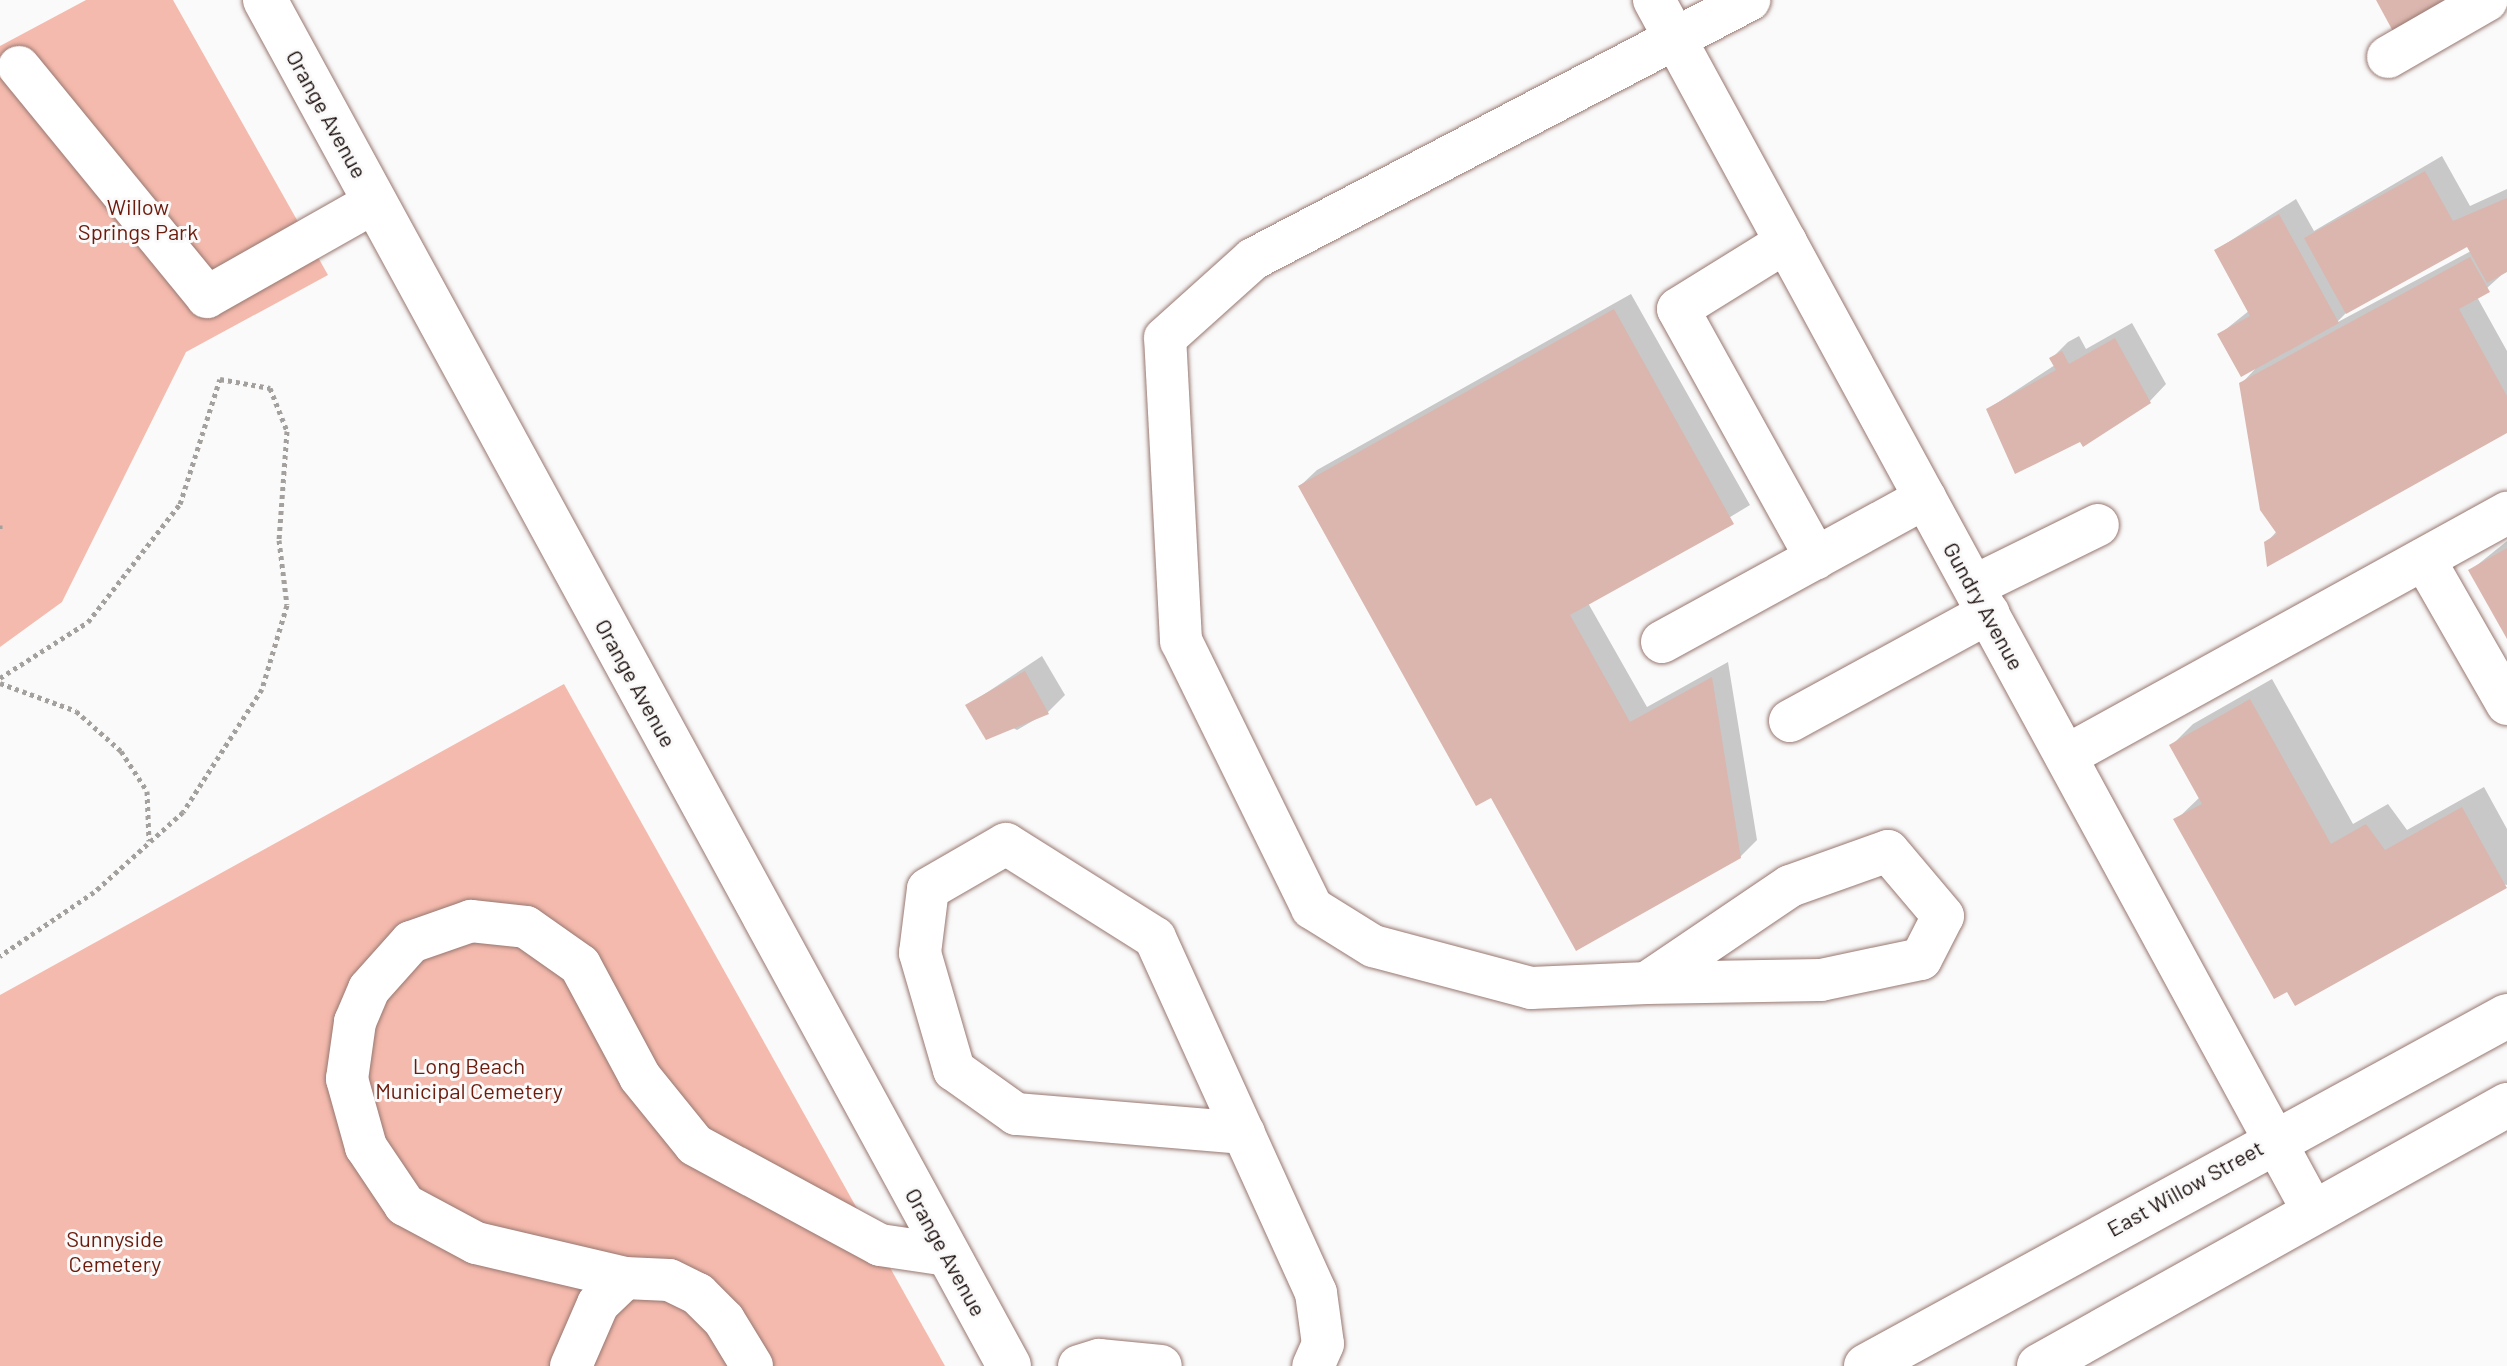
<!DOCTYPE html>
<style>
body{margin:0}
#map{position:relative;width:2507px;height:1366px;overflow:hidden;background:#fafafa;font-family:Barlow,sans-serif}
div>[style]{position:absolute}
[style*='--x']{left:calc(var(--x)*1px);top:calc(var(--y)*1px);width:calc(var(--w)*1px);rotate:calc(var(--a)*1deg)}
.green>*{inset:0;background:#f4baad}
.shadow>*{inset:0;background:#0003}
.building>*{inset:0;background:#dab6ae}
.path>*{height:5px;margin-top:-2.5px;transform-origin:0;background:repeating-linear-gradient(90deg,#a4a09e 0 4px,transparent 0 8px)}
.roads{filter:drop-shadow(0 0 2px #987770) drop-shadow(0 0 2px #987770)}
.minor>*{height:42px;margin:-21px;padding:0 21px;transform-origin:21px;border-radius:21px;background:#fff}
.major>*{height:44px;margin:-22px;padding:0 22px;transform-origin:22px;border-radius:22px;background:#fff}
span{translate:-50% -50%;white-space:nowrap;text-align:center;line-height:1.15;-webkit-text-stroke:6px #fafafa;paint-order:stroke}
.street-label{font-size:22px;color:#190d0a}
.park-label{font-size:22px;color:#6c1b0c}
</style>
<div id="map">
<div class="green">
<i style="clip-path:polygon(86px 0,173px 0,328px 275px,186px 352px,62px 602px,0 647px,0 46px)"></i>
<i style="clip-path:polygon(564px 684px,945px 1366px,0 1366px,0 995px)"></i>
</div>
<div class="shadow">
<i style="clip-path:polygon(evenodd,2442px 156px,2470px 206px,2507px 189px,2507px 270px,2477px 297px,2507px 351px,2507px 431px,2267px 542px,2277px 531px,2241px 384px,2257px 367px,2220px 334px,2250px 310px,2216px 250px,2296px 199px,2314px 231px,2442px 156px,2468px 244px,2471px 251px,2336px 323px,2350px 309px,2468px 244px)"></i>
<i style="clip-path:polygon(1631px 294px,1750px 505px,1588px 603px,1647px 707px,1728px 662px,1757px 840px,1740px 857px,1492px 795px,1300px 486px,1317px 470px)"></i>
<i style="clip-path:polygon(2132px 323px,2166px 384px,2150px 401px,2081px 439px,1988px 409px,2055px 365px,2052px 358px,2068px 342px,2079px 336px,2086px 349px)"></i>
<i style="clip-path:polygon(2507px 541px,2507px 633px,2471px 570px)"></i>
<i style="clip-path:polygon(1042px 656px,1065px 695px,1048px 712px,1017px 730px,968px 705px)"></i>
<i style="clip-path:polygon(2272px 679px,2353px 824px,2388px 804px,2407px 830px,2484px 787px,2507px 829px,2507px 885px,2176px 820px,2200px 797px,2172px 745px,2193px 724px)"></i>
</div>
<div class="building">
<i style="clip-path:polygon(2376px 0,2458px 0,2395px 35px)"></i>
<i style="clip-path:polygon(2425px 171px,2453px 221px,2507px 198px,2507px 272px,2487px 283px,2467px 247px,2346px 314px,2304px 238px)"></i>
<i style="clip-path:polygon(2279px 214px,2339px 323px,2241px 377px,2217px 334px,2250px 316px,2214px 250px)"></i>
<i style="clip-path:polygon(2470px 257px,2490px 292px,2459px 309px,2507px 396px,2507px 433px,2267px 567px,2264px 542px,2277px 534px,2260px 510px,2239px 383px)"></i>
<i style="clip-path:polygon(1614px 309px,1734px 524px,1570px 615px,1630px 722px,1712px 677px,1741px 858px,1576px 951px,1491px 798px,1476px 806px,1298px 486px)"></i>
<i style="clip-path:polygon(2115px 338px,2151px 403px,2083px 447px,2080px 442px,2015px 474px,1986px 409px,2056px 370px,2049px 358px,2062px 351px,2069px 364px)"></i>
<i style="clip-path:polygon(2507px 548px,2507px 639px,2468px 570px)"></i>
<i style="clip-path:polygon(1025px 671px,1049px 714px,986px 740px,965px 705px)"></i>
<i style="clip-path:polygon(2250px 699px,2331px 844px,2366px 824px,2385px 850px,2462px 807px,2507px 888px,2295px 1006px,2287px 992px,2274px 999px,2173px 819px,2202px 804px,2169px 745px)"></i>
</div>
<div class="path">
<i style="--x:0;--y:525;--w:7;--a:90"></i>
<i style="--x:0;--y:678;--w:104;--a:-32.5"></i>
<i style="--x:88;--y:622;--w:150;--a:-52.1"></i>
<i style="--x:180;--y:504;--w:131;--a:-72.3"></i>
<i style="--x:220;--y:379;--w:51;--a:10.2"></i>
<i style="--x:270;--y:388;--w:46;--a:68.4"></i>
<i style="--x:287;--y:431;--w:109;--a:94.2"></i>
<i style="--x:279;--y:540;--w:65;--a:83"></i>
<i style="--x:287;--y:605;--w:88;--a:106.6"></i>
<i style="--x:262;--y:689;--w:146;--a:122.7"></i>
<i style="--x:183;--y:812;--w:120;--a:138"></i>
<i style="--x:94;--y:892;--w:114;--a:145.8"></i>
<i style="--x:0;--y:683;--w:81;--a:20.2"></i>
<i style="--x:76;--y:711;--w:60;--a:41.6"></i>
<i style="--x:121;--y:751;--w:48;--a:57"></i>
<i style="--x:147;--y:791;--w:50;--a:87.7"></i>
</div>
<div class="roads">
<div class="minor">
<i style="--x:1654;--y:0;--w:1381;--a:61.45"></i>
<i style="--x:2388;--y:57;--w:114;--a:-29.9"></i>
<i style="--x:19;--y:67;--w:297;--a:50.7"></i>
<i style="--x:207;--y:297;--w:193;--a:-29.5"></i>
<i style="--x:1786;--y:242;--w:127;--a:148.2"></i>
<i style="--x:1678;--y:309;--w:285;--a:61"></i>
<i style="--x:2424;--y:559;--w:167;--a:60.2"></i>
<i style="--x:1974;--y:586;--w:138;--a:-26.2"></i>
<i style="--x:1662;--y:642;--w:300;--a:-28.7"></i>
<i style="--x:1790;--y:721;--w:226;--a:-28.6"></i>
<i style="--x:2066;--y:756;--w:504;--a:-28.86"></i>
<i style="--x:1647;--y:983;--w:174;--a:-1"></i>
<i style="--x:1821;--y:980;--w:102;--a:-11.9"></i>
<i style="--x:1921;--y:959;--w:48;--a:-62.9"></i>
<i style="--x:1943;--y:916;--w:85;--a:-130.2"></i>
<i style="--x:1888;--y:851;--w:104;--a:160.3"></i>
<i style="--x:1790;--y:886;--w:173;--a:145.9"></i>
<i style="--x:1647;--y:983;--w:116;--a:177.5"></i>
<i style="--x:1531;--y:988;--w:163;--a:-165.1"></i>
<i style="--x:1373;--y:946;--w:72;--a:-148.1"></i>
<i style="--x:1312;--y:908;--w:297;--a:-116.1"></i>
<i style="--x:1181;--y:641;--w:303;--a:-93"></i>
<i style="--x:1165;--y:338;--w:118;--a:-41.9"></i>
<i style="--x:1253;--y:259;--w:560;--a:-27.57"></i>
<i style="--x:1244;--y:1133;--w:229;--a:-175.2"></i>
<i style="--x:1016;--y:1114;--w:76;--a:-144.6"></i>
<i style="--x:954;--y:1070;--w:122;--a:-106.2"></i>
<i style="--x:920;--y:953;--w:64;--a:-82.9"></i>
<i style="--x:928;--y:889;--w:90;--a:-30"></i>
<i style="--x:1006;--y:844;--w:176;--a:32.2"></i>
<i style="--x:1155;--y:938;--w:390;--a:65.6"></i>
<i style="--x:1316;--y:1293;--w:51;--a:82.2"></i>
<i style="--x:1323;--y:1344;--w:24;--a:114"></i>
<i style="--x:571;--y:1366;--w:68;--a:-66.5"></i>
<i style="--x:598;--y:1304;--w:37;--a:-44"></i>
<i style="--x:752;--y:1366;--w:54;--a:-121.3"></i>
<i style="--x:724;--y:1320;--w:37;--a:-135"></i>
<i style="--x:698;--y:1294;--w:32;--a:-154"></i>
<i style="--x:669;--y:1280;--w:44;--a:-177.4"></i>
<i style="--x:625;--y:1278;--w:153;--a:-166.8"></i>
<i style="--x:476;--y:1243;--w:81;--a:-151.8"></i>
<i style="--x:405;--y:1205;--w:70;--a:-123.9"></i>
<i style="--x:366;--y:1147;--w:71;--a:-105.6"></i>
<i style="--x:347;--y:1079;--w:58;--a:-82"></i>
<i style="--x:355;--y:1022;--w:36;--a:-67"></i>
<i style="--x:369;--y:989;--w:63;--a:-48.2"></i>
<i style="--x:411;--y:942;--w:64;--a:-19.3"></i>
<i style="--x:471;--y:921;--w:55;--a:6.2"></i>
<i style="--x:526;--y:927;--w:66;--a:35.1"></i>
<i style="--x:580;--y:965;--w:127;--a:61.8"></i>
<i style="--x:640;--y:1077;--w:87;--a:51"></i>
<i style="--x:695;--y:1145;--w:210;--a:28.4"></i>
<i style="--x:880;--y:1245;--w:68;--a:8.5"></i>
<i style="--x:1079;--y:1366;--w:21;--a:-17"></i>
<i style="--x:1099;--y:1360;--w:62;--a:5.5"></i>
</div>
<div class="major">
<i style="--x:265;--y:0;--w:1555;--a:61.42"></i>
<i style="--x:1866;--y:1366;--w:730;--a:-28.64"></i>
<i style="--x:2039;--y:1366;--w:536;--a:-29.15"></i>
</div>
</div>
<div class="street-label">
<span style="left:327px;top:114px;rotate:61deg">Orange Avenue</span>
<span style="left:1984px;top:606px;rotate:61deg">Gundry Avenue</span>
<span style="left:636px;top:683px;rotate:61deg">Orange Avenue</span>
<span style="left:2185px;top:1188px;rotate:-29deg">East Willow Street</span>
<span style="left:946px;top:1252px;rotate:61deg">Orange Avenue</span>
</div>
<div class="park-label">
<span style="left:138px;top:219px">Willow<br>Springs Park</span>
<span style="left:469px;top:1078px">Long Beach<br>Municipal Cemetery</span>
<span style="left:115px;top:1251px">Sunnyside<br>Cemetery</span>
</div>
</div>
